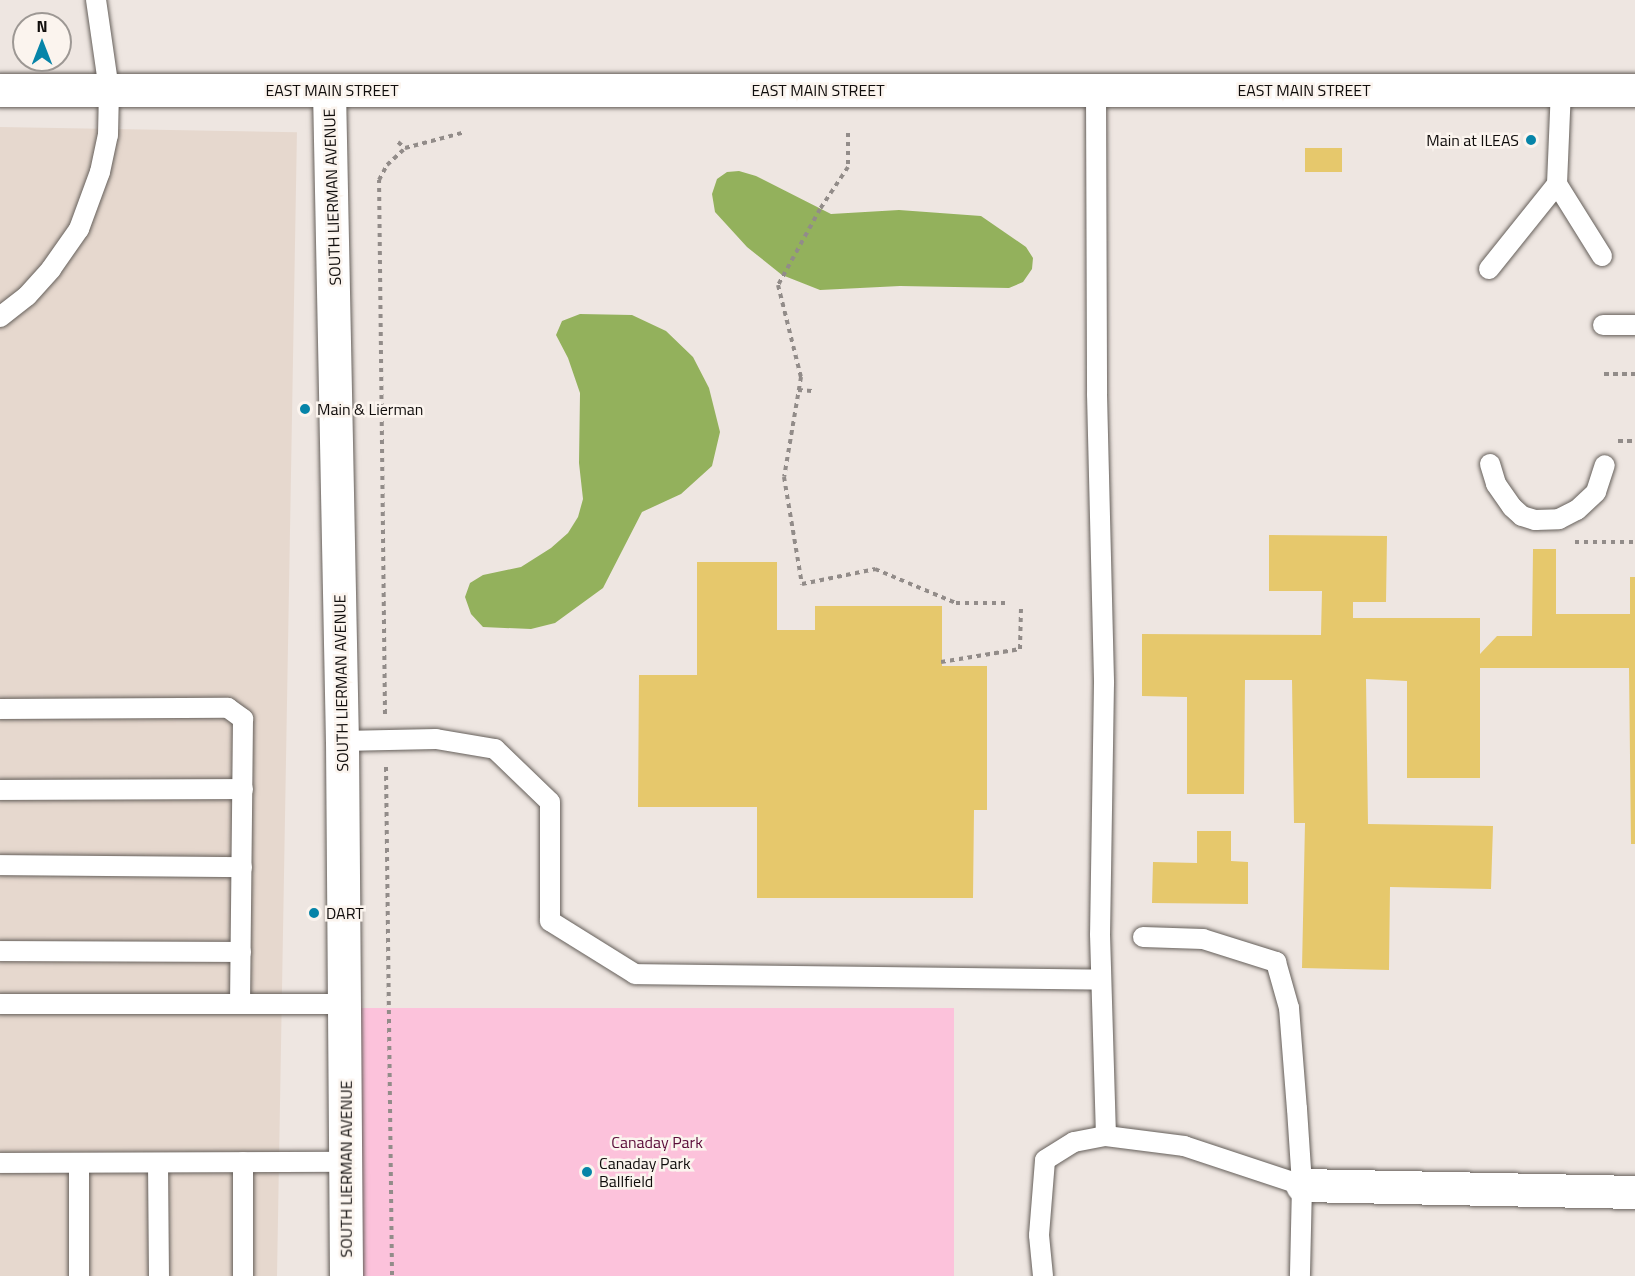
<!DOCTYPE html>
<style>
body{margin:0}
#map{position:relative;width:1635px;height:1276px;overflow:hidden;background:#eee6e1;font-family:"Titillium Web",sans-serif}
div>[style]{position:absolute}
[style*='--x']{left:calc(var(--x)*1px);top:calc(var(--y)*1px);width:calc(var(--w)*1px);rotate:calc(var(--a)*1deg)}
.built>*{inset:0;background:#e6d8ce;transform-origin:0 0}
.green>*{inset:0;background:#fcc2db;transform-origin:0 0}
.water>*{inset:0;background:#93b15c}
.building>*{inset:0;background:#e6c86c;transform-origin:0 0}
.path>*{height:4px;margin-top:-2px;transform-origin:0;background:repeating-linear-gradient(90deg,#928c89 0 4.5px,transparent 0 9px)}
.roads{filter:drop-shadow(0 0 2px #655f5a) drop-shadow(0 0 2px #655f5a)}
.service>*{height:20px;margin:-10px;padding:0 10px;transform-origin:10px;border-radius:10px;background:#fff}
.minor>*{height:33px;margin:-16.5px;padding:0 16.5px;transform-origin:16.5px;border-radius:16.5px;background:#fff}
.tertiary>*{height:33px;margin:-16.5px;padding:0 16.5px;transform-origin:16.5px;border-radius:16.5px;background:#fff}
.secondary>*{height:33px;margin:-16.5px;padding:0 16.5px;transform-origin:16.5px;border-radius:16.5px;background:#fff}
.dots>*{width:16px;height:16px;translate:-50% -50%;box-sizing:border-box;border:3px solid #fbf4ee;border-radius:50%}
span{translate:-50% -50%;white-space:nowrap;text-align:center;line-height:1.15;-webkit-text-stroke:5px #fbf4ee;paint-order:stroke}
.street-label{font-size:16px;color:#100d0c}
.poi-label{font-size:16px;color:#100d0c}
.right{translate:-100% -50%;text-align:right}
.left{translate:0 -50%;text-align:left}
.park-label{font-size:16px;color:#5a0c39}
.north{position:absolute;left:12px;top:12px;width:60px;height:60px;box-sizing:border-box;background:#fbf4ee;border:2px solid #9d9894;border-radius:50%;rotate:0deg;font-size:16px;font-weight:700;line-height:24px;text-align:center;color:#100d0c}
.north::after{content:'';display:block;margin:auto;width:21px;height:27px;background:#0684a8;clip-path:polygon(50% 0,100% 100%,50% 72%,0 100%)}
</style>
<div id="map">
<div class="built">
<i style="left:0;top:127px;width:297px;height:1149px;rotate:1deg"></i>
</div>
<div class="green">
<i style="left:359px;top:1008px;width:595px;height:268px"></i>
</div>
<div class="water">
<i style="clip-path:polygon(739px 171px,756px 176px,831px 214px,899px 210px,981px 216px,1026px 247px,1033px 258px,1032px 269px,1023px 282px,1009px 288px,900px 286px,820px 290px,782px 275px,747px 247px,715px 212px,712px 194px,717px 179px,727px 172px)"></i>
<i style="clip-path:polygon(580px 314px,632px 315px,666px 331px,693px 357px,709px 388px,720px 432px,712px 466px,681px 494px,642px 512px,603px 588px,555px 623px,531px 629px,483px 627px,471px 614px,465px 597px,470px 583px,483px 575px,521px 567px,551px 548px,568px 533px,578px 517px,583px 499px,579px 463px,580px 393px,568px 358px,556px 335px,562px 321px)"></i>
</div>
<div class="building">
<i style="left:1342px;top:148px;width:24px;height:37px;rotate:90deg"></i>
<i style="clip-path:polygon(1269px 535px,1387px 536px,1386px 602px,1353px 602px,1353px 618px,1480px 618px,1480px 654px,1497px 636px,1532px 636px,1533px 549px,1556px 549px,1556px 614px,1630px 614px,1630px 577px,1635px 577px,1635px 844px,1631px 844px,1629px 668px,1480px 668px,1480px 778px,1407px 778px,1407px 681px,1366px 679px,1368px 824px,1493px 826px,1491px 889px,1390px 887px,1389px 970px,1302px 968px,1305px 823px,1294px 823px,1292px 680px,1245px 680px,1244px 794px,1187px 794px,1187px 697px,1142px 696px,1142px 634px,1321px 635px,1322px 591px,1269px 591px)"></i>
<i style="clip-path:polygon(697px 562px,777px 562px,777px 630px,815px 630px,815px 606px,942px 606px,942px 666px,987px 666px,987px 810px,974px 810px,973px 898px,757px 898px,757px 807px,638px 807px,639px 675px,697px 675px)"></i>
<i style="clip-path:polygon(1197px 831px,1231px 831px,1231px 861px,1248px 862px,1248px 904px,1152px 903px,1153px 862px,1197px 863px)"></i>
</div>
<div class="path">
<i style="--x:848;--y:133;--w:34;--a:90"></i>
<i style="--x:848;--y:167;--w:50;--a:123.7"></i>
<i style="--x:820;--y:209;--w:87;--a:118.9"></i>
<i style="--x:778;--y:285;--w:95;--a:76"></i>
<i style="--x:801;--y:377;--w:101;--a:99.6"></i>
<i style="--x:784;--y:477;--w:109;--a:80.5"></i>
<i style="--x:802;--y:584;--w:75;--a:-11.6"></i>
<i style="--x:875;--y:569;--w:88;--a:22.8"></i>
<i style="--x:956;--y:603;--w:50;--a:0"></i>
<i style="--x:398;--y:142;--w:9;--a:41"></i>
<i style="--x:1604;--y:374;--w:31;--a:0"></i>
<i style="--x:798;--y:390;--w:14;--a:4"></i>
<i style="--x:1618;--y:441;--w:17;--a:0"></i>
<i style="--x:1575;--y:542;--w:60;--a:0"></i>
<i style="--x:941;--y:662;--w:80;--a:-9.3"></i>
<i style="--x:1020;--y:649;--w:40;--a:-88.6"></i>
<i style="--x:385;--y:714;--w:534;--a:-90.64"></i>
<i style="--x:379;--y:180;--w:17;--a:-62"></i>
<i style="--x:387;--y:165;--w:25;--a:-43"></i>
<i style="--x:405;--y:148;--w:62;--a:-14.9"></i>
<i style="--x:386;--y:767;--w:509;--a:89.32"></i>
</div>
<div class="roads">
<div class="service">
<i style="--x:1096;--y:90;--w:304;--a:89.8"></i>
<i style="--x:1097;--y:394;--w:289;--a:88.6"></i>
<i style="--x:1104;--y:683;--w:251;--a:90.9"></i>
<i style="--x:1100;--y:934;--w:202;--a:88.3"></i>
<i style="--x:1106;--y:1136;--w:79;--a:7.3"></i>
<i style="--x:1184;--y:1146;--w:124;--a:18.3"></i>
<i style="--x:1557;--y:184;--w:94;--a:-87.6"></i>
<i style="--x:1489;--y:269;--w:109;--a:-51.3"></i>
<i style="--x:1557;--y:184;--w:85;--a:58"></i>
<i style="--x:0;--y:317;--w:34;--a:-38"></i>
<i style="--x:27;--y:296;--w:36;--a:-48"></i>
<i style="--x:51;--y:269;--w:49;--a:-55"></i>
<i style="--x:79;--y:229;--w:61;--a:-69.8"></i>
<i style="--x:100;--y:172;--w:38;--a:-78"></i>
<i style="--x:108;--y:135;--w:45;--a:-88.7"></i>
<i style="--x:109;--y:90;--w:91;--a:-98.2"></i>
<i style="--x:1603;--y:325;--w:32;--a:0"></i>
<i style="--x:1490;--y:464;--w:21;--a:73"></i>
<i style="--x:1496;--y:484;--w:28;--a:55"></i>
<i style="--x:1512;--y:507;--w:13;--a:42"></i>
<i style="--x:1522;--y:516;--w:14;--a:17"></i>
<i style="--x:1535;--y:520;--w:24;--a:-2"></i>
<i style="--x:1559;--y:519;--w:20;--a:-27"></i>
<i style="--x:1577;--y:510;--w:26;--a:-43"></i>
<i style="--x:1596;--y:492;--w:28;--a:-72"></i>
<i style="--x:0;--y:709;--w:228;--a:-0.3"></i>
<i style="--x:228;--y:708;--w:19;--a:36"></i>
<i style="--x:243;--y:719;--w:284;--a:90.6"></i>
<i style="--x:342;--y:741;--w:94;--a:-1.2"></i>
<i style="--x:436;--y:739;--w:60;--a:9.6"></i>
<i style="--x:495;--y:749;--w:76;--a:43.9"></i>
<i style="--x:550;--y:802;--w:119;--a:90"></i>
<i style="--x:550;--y:921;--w:100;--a:31.9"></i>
<i style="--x:635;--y:974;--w:466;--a:0.7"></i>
<i style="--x:0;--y:790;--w:243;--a:-0.2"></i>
<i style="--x:0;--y:865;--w:242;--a:0.5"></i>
<i style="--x:1143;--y:937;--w:60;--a:1.9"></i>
<i style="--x:1203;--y:939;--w:77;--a:17.5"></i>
<i style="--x:1276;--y:962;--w:48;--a:74.2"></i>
<i style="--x:1289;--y:1008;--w:101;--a:85.5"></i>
<i style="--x:1297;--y:1109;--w:76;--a:86.2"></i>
<i style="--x:1302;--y:1185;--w:91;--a:91.3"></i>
<i style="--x:0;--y:951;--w:241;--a:0.2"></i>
<i style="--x:0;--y:1004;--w:345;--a:0"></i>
<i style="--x:243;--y:1162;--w:114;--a:90"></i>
<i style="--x:0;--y:1163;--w:345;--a:-0.2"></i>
<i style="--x:79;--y:1163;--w:113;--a:90"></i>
<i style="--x:158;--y:1163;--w:113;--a:89.5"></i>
<i style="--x:1043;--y:1276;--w:41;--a:-95.6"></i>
<i style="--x:1039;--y:1235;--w:75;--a:-85.4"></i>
<i style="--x:1045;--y:1160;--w:34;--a:-32"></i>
<i style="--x:1074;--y:1142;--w:33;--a:-11"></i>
</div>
<div class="minor">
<i style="--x:1302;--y:1185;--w:333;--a:1.2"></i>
</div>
<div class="tertiary">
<i style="--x:329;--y:90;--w:651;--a:88.86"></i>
<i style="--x:342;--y:741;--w:535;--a:89.57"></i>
</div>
<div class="secondary">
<i style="--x:0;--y:90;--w:1635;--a:0"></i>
</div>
</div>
<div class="dots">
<i style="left:1531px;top:140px;background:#0684a8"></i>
<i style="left:305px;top:409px;background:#0684a8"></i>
<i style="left:314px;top:913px;background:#0684a8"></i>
<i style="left:587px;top:1172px;background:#0684a8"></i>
</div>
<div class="street-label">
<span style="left:332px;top:90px">EAST MAIN STREET</span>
<span style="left:818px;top:90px">EAST MAIN STREET</span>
<span style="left:1304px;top:90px">EAST MAIN STREET</span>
<span style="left:332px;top:197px;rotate:-92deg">SOUTH LIERMAN AVENUE</span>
<span style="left:341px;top:683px;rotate:-91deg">SOUTH LIERMAN AVENUE</span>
<span style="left:346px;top:1169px;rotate:-90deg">SOUTH LIERMAN AVENUE</span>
</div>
<div class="poi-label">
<span class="right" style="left:1519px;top:140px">Main at ILEAS</span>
<span class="left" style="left:317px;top:409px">Main &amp; Lierman</span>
<span class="left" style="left:326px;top:913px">DART</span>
<span class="left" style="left:599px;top:1172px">Canaday Park<br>Ballfield</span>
</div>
<div class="park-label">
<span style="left:657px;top:1142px">Canaday Park</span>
</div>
<div class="north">N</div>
</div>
